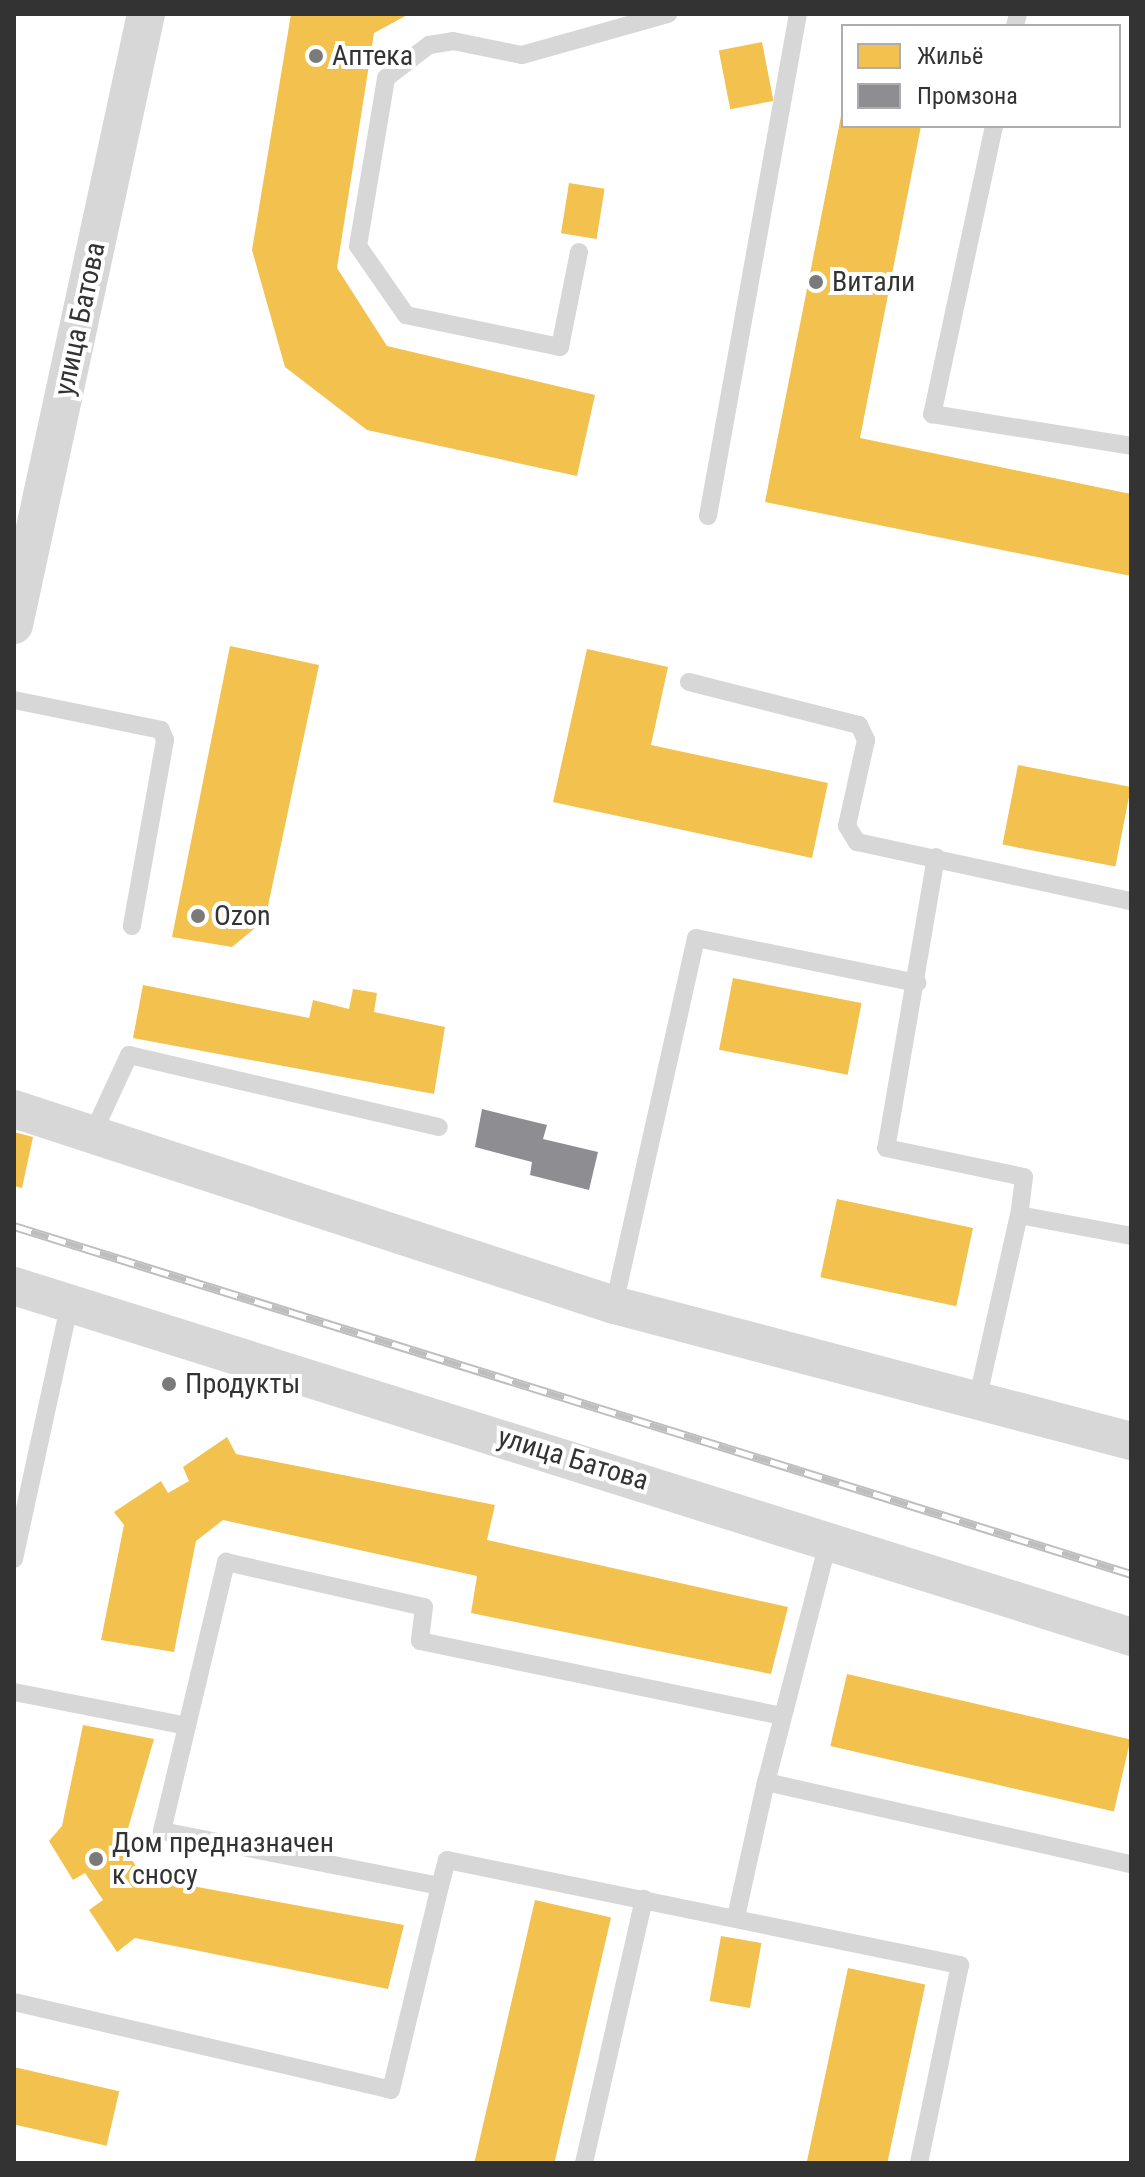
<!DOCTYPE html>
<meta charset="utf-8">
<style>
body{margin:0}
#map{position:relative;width:1145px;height:2177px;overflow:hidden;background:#fff;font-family:"Roboto Condensed",sans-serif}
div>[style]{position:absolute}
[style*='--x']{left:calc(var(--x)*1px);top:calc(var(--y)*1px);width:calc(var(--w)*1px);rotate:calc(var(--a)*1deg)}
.homes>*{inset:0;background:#f2c14e;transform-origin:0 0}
.industry>*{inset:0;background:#8d8d92}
.service>*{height:18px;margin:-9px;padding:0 9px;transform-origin:9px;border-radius:9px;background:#d7d7d7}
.minor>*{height:38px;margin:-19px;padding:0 19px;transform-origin:19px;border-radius:19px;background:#d7d7d7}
.rail>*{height:9px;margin-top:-4.5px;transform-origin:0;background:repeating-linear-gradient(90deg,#fff 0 18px,#bebebe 0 36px);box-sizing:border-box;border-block:2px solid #bebebe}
.dots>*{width:22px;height:22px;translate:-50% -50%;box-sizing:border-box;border:4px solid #fff;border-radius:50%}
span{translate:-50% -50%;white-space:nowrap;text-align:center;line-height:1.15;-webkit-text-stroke:8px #fff;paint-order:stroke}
.poi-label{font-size:28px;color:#333}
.left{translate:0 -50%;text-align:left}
.street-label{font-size:28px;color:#333}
.frame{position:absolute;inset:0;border:16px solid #333;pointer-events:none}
.legend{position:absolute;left:841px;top:24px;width:280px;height:104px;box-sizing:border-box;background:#fff;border:2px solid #adadad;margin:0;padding:10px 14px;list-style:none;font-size:24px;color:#333}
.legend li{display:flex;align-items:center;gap:16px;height:40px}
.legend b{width:40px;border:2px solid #adadad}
</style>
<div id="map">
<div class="homes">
<i style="clip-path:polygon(291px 14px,409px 14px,374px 33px,337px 268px,387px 346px,595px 395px,577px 476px,367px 430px,285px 367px,252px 250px)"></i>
<i style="left:762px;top:42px;width:60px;height:44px;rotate:79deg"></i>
<i style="clip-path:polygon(842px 111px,843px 126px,921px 126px,860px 438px,1131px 494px,1131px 576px,765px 502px)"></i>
<i style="left:569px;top:183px;width:36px;height:51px;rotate:9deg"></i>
<i style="clip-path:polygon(230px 646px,319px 665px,265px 920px,232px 947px,172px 937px)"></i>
<i style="clip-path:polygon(587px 649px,668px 667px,651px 745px,828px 783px,812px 858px,553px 802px)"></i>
<i style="left:1018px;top:765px;width:115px;height:81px;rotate:11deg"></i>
<i style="left:733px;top:978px;width:131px;height:73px;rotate:11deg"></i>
<i style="clip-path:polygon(143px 985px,309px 1018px,313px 1000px,349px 1009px,353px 989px,377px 993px,374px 1012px,445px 1027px,434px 1094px,133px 1038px)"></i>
<i style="clip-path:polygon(14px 1132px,33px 1137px,22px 1188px,14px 1186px)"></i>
<i style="left:837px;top:1199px;width:139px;height:80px;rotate:12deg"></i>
<i style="clip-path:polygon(227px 1437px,236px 1454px,495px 1505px,487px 1540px,788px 1607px,771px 1674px,471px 1613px,477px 1576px,223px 1520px,196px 1541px,174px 1652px,101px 1640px,124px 1525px,114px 1512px,161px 1481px,168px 1493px,189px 1481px,183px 1467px)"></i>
<i style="left:847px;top:1674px;width:291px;height:74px;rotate:13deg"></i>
<i style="clip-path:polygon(83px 1725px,154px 1739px,123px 1846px,143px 1877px,404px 1925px,388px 1989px,135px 1938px,117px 1952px,89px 1910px,103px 1900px,85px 1873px,73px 1880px,49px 1841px,62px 1826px)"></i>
<i style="left:535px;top:1900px;width:78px;height:269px;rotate:13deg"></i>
<i style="left:721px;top:1936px;width:41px;height:66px;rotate:10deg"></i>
<i style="left:848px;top:1968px;width:79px;height:200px;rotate:12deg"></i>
<i style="left:14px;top:2067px;width:108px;height:56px;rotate:13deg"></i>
</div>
<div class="industry">
<i style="clip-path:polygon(482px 1109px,547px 1125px,543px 1139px,598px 1152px,589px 1190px,530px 1175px,532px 1162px,475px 1147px)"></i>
</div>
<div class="service">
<i style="--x:1015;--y:26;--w:12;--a:-76"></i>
<i style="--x:994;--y:126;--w:295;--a:102.1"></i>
<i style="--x:932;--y:414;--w:202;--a:9.1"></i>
<i style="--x:579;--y:252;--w:97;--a:101.3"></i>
<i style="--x:560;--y:347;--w:157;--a:-168.3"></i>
<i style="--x:406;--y:315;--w:84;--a:-124.8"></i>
<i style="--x:358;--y:246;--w:170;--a:-80.5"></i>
<i style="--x:386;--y:78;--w:54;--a:-37.5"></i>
<i style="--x:429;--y:45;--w:24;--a:-9"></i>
<i style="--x:453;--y:41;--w:70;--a:11.5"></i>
<i style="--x:522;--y:55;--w:152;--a:-15.7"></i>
<i style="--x:708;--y:516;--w:510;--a:-79.84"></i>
<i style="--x:689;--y:682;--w:175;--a:14.2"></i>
<i style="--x:859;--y:725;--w:17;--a:65"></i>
<i style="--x:866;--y:740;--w:88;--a:102.5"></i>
<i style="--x:847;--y:826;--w:19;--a:58"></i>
<i style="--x:857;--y:842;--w:280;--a:12.2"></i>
<i style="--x:14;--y:700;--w:150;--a:11.5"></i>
<i style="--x:161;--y:730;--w:11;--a:68"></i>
<i style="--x:165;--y:740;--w:189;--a:100.1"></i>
<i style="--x:936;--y:857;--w:295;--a:99.7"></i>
<i style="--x:886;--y:1148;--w:141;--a:11.9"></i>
<i style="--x:1024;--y:1177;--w:38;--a:97"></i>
<i style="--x:93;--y:1133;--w:86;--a:-65.2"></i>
<i style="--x:129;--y:1055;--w:318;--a:13.1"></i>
<i style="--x:614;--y:1305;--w:376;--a:-77.4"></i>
<i style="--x:696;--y:938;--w:226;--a:11.5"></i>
<i style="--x:977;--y:1401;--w:191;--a:-77.3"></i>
<i style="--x:1019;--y:1215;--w:114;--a:10.6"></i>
<i style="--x:829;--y:1539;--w:251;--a:104.5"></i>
<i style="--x:766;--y:1782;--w:374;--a:12.7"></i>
<i style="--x:14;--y:1559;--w:262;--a:-77.7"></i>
<i style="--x:14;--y:1692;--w:176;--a:11.1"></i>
<i style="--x:187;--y:1726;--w:108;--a:103.4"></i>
<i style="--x:162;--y:1831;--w:283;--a:11.2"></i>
<i style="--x:440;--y:1886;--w:27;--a:-75"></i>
<i style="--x:447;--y:1860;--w:524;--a:11.57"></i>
<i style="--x:960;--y:1965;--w:202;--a:101.7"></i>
<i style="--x:187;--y:1726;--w:169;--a:-76.6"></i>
<i style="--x:226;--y:1562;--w:203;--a:12.8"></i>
<i style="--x:424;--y:1607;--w:34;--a:97"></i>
<i style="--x:420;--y:1641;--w:369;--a:11.7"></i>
<i style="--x:736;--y:1917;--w:138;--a:-77.5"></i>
<i style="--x:14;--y:2002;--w:387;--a:13.1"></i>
<i style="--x:391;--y:2090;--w:210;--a:-76.5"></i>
<i style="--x:584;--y:2163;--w:271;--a:-77.2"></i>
</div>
<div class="minor">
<i style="--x:14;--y:625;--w:625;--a:-77.81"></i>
<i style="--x:14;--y:1109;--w:631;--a:18.09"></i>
<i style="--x:614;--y:1305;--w:535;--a:14.74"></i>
<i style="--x:14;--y:1286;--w:1171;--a:17.44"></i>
</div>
<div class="rail">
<i style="--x:14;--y:1226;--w:1170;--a:17.3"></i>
</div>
<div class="dots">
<i style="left:316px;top:56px;background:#7a7a7a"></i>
<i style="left:816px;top:282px;background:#7a7a7a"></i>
<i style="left:198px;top:916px;background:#7a7a7a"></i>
<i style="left:169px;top:1384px;background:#7a7a7a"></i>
<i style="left:96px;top:1859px;background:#7a7a7a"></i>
</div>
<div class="poi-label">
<span class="left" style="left:332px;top:56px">Аптека</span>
<span class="left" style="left:832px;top:282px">Витали</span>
<span class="left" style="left:214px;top:916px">Ozon</span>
<span class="left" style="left:185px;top:1384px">Продукты</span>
<span class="left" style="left:112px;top:1859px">Дом предназначен<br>к сносу</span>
</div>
<div class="street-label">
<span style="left:80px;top:319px;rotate:-78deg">улица Батова</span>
<span style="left:573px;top:1459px;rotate:17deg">улица Батова</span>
</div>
<div class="frame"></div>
<ul class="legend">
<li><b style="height:22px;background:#f2c14e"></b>Жильё</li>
<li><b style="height:22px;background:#8d8d92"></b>Промзона</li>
</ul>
</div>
